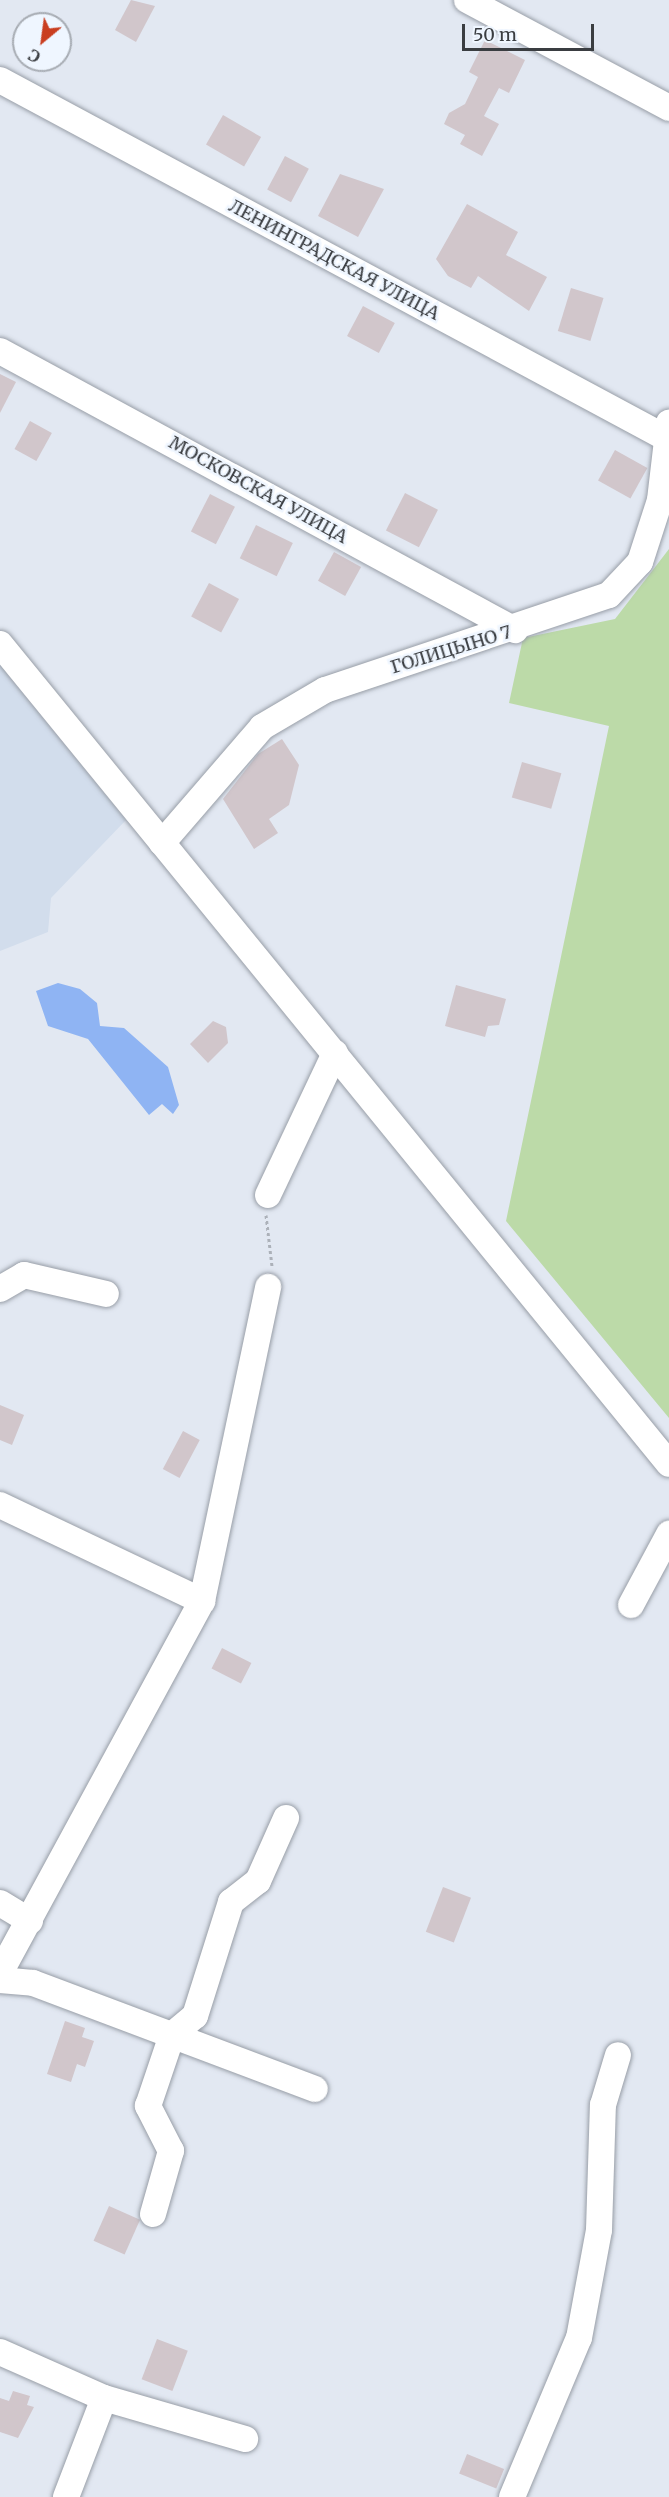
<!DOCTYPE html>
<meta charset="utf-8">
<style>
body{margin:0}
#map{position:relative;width:669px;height:2497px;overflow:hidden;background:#e2e8f2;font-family:Merriweather,serif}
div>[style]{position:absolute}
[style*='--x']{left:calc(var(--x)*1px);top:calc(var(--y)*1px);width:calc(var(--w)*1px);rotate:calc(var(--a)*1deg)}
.built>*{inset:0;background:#d2ddec}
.green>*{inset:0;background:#bcdaa8}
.water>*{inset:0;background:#8fb4f3}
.building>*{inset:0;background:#d1c6cb;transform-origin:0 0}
.path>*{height:3px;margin-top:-1.5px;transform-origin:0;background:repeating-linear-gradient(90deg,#acb1b9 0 3px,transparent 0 6px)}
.roads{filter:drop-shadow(0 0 2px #989ea7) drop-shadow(0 0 2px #989ea7)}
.minor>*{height:26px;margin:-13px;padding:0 13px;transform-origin:13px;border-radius:13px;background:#fff}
span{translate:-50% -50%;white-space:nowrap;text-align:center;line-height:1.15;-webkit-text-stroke:5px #eff6ff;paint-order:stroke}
.street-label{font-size:18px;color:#3a3d41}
.north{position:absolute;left:12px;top:12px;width:60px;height:60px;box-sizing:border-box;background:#eff6ff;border:2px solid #a7acb3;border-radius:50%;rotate:209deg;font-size:16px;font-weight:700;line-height:24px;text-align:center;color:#3a3d41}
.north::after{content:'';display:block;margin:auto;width:21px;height:27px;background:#c93e20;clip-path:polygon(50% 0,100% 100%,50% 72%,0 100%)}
.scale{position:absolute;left:462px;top:24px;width:132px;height:27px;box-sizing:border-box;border:3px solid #3a3d41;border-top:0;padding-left:8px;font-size:18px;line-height:21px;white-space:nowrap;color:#3a3d41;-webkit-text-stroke:4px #eff6ff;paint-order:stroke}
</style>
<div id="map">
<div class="built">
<i style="clip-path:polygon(0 665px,126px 820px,51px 898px,48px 932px,0 951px)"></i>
</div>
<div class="green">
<i style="clip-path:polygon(669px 549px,669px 1418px,506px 1221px,609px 726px,509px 703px,523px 638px,615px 619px)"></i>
</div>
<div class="water">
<i style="clip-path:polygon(58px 983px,80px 989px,97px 1003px,100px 1026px,124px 1028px,168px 1067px,179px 1105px,173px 1114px,162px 1104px,149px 1115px,88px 1039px,48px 1026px,36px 991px)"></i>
</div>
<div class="building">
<i style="clip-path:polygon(131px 0,155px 6px,136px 42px,115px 30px)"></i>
<i style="clip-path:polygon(485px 40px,525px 60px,509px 93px,499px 88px,484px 116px,499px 124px,482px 156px,460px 144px,465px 135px,444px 124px,449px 113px,465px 104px,478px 77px,469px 72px)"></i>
<i style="left:223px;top:115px;width:44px;height:34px;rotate:30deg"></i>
<i style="left:285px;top:156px;width:27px;height:38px;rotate:28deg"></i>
<i style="clip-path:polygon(340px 174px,384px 189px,358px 237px,318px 216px)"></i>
<i style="clip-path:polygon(467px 204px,518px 232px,506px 255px,547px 277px,529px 311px,478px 276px,471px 288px,448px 276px,436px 259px)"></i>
<i style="left:571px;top:288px;width:34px;height:45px;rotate:17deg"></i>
<i style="left:363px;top:306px;width:36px;height:34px;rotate:28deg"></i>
<i style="clip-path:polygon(0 374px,16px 382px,0 413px)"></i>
<i style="left:30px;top:421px;width:25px;height:32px;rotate:29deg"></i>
<i style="left:615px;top:450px;width:37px;height:35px;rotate:29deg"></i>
<i style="left:405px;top:493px;width:37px;height:42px;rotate:27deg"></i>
<i style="left:210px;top:494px;width:28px;height:42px;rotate:27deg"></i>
<i style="left:256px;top:525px;width:41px;height:37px;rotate:26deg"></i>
<i style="left:334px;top:552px;width:31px;height:33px;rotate:29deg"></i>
<i style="left:209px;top:583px;width:34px;height:38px;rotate:28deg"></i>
<i style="clip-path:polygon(282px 739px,299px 765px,289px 805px,269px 819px,278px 833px,254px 849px,223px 799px,258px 754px)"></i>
<i style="left:522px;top:762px;width:41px;height:37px;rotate:16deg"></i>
<i style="clip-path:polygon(456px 985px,506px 999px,499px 1025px,488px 1026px,485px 1037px,445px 1026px)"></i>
<i style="clip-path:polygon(213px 1021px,226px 1027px,228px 1043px,208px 1063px,190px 1044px)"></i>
<i style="clip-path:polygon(0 1405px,24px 1415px,12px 1445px,0 1440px)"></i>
<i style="left:183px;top:1431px;width:19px;height:43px;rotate:28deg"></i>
<i style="left:222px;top:1648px;width:33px;height:23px;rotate:27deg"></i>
<i style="left:443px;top:1887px;width:30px;height:48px;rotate:21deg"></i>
<i style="clip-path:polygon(65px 2021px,85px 2028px,82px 2037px,94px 2041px,85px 2067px,77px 2064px,71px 2082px,47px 2074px)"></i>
<i style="left:109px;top:2206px;width:34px;height:38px;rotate:24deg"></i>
<i style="left:157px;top:2339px;width:33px;height:43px;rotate:21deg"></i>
<i style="clip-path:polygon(13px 2391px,30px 2396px,27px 2405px,34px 2407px,18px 2438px,0 2432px,0 2398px,9px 2401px)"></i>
<i style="left:467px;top:2454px;width:40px;height:21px;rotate:22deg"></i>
</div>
<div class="path">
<i style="--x:266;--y:1215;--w:51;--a:83.3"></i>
</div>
<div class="roads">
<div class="minor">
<i style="--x:467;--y:0;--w:229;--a:28.1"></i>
<i style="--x:0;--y:80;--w:758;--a:28.25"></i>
<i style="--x:0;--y:351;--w:586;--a:28.45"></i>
<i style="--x:0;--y:644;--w:1058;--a:50.79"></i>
<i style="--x:162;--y:843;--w:153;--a:-49.2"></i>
<i style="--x:262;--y:727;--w:73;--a:-30.4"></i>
<i style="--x:325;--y:690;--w:299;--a:-18.5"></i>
<i style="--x:609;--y:595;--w:45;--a:-46.8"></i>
<i style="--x:640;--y:562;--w:65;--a:-72.1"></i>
<i style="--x:660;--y:500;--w:78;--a:-83.3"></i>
<i style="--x:268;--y:1195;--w:157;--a:-64.7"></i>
<i style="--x:0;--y:1289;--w:28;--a:-30"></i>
<i style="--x:24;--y:1275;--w:84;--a:13"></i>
<i style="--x:0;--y:1505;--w:224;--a:25.4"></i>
<i style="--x:631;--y:1605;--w:81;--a:-61.8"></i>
<i style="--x:0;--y:1903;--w:35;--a:31"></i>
<i style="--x:0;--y:1973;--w:423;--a:-61.5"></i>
<i style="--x:202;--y:1601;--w:321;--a:-78.1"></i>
<i style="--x:0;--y:1980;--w:33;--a:5"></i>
<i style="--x:33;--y:1983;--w:301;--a:20.6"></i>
<i style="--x:153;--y:2214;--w:66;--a:-74.1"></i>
<i style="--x:171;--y:2151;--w:51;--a:-117.1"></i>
<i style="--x:148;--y:2106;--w:75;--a:-71.3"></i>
<i style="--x:172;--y:2035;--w:30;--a:-40"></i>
<i style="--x:195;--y:2016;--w:120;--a:-72.5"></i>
<i style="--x:231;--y:1902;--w:34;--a:-38"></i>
<i style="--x:258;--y:1881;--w:69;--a:-66"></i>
<i style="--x:0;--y:2352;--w:114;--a:23.9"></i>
<i style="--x:104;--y:2398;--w:147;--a:16.2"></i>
<i style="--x:66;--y:2497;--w:106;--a:-69"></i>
<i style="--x:512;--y:2497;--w:173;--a:-67.2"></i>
<i style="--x:579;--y:2338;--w:110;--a:-79.5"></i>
<i style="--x:599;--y:2230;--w:125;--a:-88.2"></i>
<i style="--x:603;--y:2105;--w:52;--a:-73.3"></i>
</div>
</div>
<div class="street-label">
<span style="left:334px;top:260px;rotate:28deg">ЛЕНИНГРАДСКАЯ УЛИЦА</span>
<span style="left:258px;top:490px;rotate:29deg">МОСКОВСКАЯ УЛИЦА</span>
<span style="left:451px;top:650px;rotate:-17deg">ГОЛИЦЫНО 7</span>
</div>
<div class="north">С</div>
<div class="scale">50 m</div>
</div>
